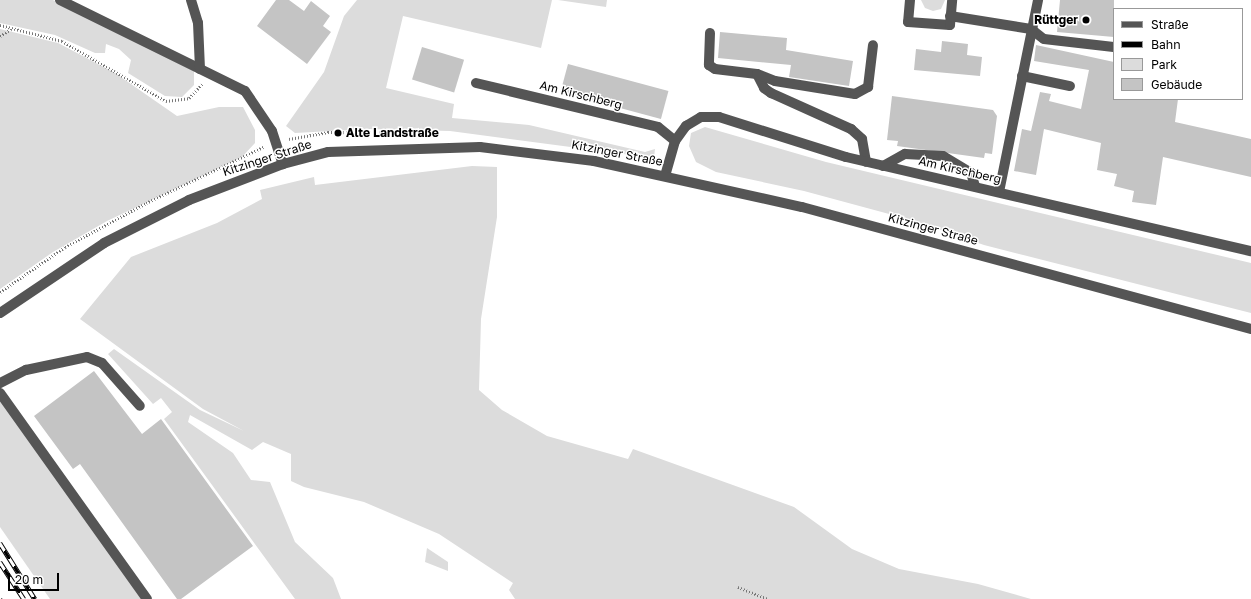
<!DOCTYPE html>
<meta charset="utf-8">
<style>
body{margin:0}
#map{position:relative;width:1251px;height:599px;overflow:hidden;background:#fff;font-family:"Golos Text",sans-serif}
div>[style]{position:absolute}
[style*='--x']{left:calc(var(--x)*1px);top:calc(var(--y)*1px);width:calc(var(--w)*1px);rotate:calc(var(--a)*1deg)}
.green>*{inset:0;background:#dcdcdc}
.building>*{inset:0;background:#c4c4c4;transform-origin:0 0}
.path>*{height:2.5px;margin-top:-1.25px;transform-origin:0;background:repeating-linear-gradient(90deg,#777 0 1px,transparent 0 3px)}
.minor>*{height:10px;margin:-5px;padding:0 5px;transform-origin:5px;border-radius:5px;background:#555}
.rail>*{height:4.5px;margin-top:-2.25px;transform-origin:0;background:repeating-linear-gradient(90deg,#fff 0 9px,#000 0 18px);box-sizing:border-box;border-block:1px solid #000}
.dots>*{width:11px;height:11px;translate:-50% -50%;box-sizing:border-box;border:2px solid #fff;border-radius:50%}
span{translate:-50% -50%;white-space:nowrap;text-align:center;line-height:1.15;-webkit-text-stroke:3px #fff;paint-order:stroke}
.poi-label{font-size:12px;color:#000;font-weight:700}
.right{translate:-100% -50%;text-align:right}
.left{translate:0 -50%;text-align:left}
.street-label{font-size:12px;color:#000}
.legend{position:absolute;left:1113px;top:8px;width:130px;height:92px;box-sizing:border-box;background:#fff;border:1px solid #999;margin:0;padding:5px 7px;list-style:none;font-size:12px;color:#000}
.legend li{display:flex;align-items:center;gap:8px;height:20px}
.legend b{width:20px;border:1px solid #999}
.scale{position:absolute;left:8px;top:573px;width:51px;height:18px;box-sizing:border-box;border:2px solid #000;border-top:0;padding-left:5px;font-size:12px;line-height:14px;white-space:nowrap;color:#000;-webkit-text-stroke:3px #fff;paint-order:stroke}
</style>
<div id="map">
<div class="green">
<i style="clip-path:polygon(0 0,53px 0,194px 71px,194px 85px,182px 97px,165px 96px,128px 73px,131px 60px,119px 49px,106px 44px,105px 53px,95px 53px,55px 35px,0 23px)"></i>
<i style="clip-path:polygon(357px 0,552px 0,541px 48px,403px 16px,386px 88px,454px 104px,452px 118px,529px 125px,645px 152px,655px 149px,654px 158px,450px 131px,368px 129px,295px 133px,286px 126px,324px 72px,344px 16px)"></i>
<i style="clip-path:polygon(558px 0,607px 0,606px 7px)"></i>
<i style="clip-path:polygon(921px 0,945px 0,941px 9px,933px 11px,925px 8px)"></i>
<i style="clip-path:polygon(0 29px,58px 43px,115px 73px,177px 116px,219px 107px,243px 107px,255px 130px,255px 143px,242px 157px,107px 221px,53px 252px,0 289px)"></i>
<i style="clip-path:polygon(705px 127px,826px 162px,1251px 263px,1251px 313px,984px 245px,915px 221px,804px 191px,716px 172px,696px 162px,689px 146px,691px 133px)"></i>
<i style="clip-path:polygon(472px 166px,497px 167px,497px 217px,481px 319px,479px 390px,502px 410px,547px 436px,628px 459px,633px 449px,794px 507px,852px 549px,899px 569px,978px 584px,1031px 599px,515px 599px,509px 590px,513px 583px,439px 534px,364px 502px,304px 487px,291px 481px,291px 454px,263px 442px,252px 450px,190px 415px,188px 422px,233px 453px,251px 480px,270px 482px,295px 542px,333px 578px,341px 599px,295px 599px,164px 419px,172px 412px,161px 398px,153px 404px,108px 354px,114px 349px,200px 410px,244px 431px,203px 409px,80px 319px,131px 257px,217px 223px,262px 199px,260px 190px,314px 177px,315px 185px)"></i>
<i style="clip-path:polygon(0 397px,145px 599px,50px 599px,0 527px)"></i>
<i style="clip-path:polygon(427px 548px,448px 562px,448px 571px,425px 562px)"></i>
</div>
<div class="building">
<i style="clip-path:polygon(276px 0,289px 0,304px 11px,311px 1px,330px 16px,323px 26px,331px 32px,307px 64px,257px 26px)"></i>
<i style="clip-path:polygon(1060px 0,1114px 0,1114px 37px,1057px 32px)"></i>
<i style="clip-path:polygon(720px 32px,787px 38px,786px 50px,853px 61px,849px 86px,789px 77px,791px 65px,718px 58px)"></i>
<i style="clip-path:polygon(942px 41px,968px 44px,967px 55px,982px 57px,980px 76px,914px 70px,916px 49px,941px 52px)"></i>
<i style="clip-path:polygon(1036px 45px,1114px 62px,1114px 99px,1178px 99px,1175px 122px,1251px 139px,1251px 177px,1163px 157px,1156px 205px,1132px 202px,1134px 191px,1114px 186px,1117px 174px,1097px 170px,1101px 143px,1044px 129px,1036px 175px,1014px 171px,1022px 129px,1031px 131px,1040px 92px,1051px 94px,1049px 101px,1081px 109px,1089px 70px,1034px 61px)"></i>
<i style="left:422px;top:47px;width:44px;height:34px;rotate:17deg"></i>
<i style="left:568px;top:64px;width:104px;height:29px;rotate:15deg"></i>
<i style="clip-path:polygon(892px 96px,993px 110px,997px 116px,992px 154px,985px 153px,984px 158px,897px 146px,898px 141px,887px 140px)"></i>
<i style="clip-path:polygon(94px 371px,142px 434px,161px 419px,253px 546px,181px 599px,177px 599px,80px 464px,73px 469px,34px 416px)"></i>
</div>
<div class="path">
<i style="--x:0;--y:25;--w:64;--a:14.5"></i>
<i style="--x:62;--y:41;--w:120;--a:30"></i>
<i style="--x:166;--y:101;--w:23;--a:-7"></i>
<i style="--x:189;--y:98;--w:19;--a:-47"></i>
<i style="--x:0;--y:36;--w:13;--a:-32"></i>
<i style="--x:289;--y:139;--w:40;--a:-10"></i>
<i style="--x:328;--y:132;--w:103;--a:0.6"></i>
<i style="--x:0;--y:292;--w:79;--a:-34.7"></i>
<i style="--x:65;--y:247;--w:92;--a:-28.5"></i>
<i style="--x:146;--y:203;--w:130;--a:-25.6"></i>
<i style="--x:738;--y:587;--w:32;--a:22"></i>
</div>
<div class="minor">
<i style="--x:60;--y:0;--w:206;--a:26.2"></i>
<i style="--x:245;--y:91;--w:48;--a:56"></i>
<i style="--x:272;--y:131;--w:35;--a:72"></i>
<i style="--x:191;--y:0;--w:24;--a:73"></i>
<i style="--x:198;--y:23;--w:46;--a:87.5"></i>
<i style="--x:910;--y:0;--w:22;--a:95"></i>
<i style="--x:908;--y:22;--w:42;--a:4.1"></i>
<i style="--x:950;--y:25;--w:25;--a:-85"></i>
<i style="--x:950;--y:16;--w:82;--a:9.1"></i>
<i style="--x:1031;--y:29;--w:16;--a:38"></i>
<i style="--x:1044;--y:39;--w:70;--a:6.5"></i>
<i style="--x:710;--y:33;--w:32;--a:92"></i>
<i style="--x:709;--y:65;--w:7;--a:34"></i>
<i style="--x:715;--y:69;--w:42;--a:6.8"></i>
<i style="--x:757;--y:74;--w:16;--a:63"></i>
<i style="--x:764;--y:88;--w:9;--a:36"></i>
<i style="--x:771;--y:93;--w:88;--a:24.2"></i>
<i style="--x:851;--y:129;--w:15;--a:42"></i>
<i style="--x:862;--y:139;--w:23;--a:80"></i>
<i style="--x:757;--y:74;--w:19;--a:21"></i>
<i style="--x:775;--y:81;--w:81;--a:9.2"></i>
<i style="--x:855;--y:94;--w:15;--a:-28"></i>
<i style="--x:868;--y:87;--w:42;--a:-83.2"></i>
<i style="--x:1022;--y:76;--w:49;--a:11.8"></i>
<i style="--x:476;--y:83;--w:187;--a:13.6"></i>
<i style="--x:658;--y:127;--w:22;--a:39"></i>
<i style="--x:883;--y:166;--w:25;--a:-29"></i>
<i style="--x:905;--y:154;--w:38;--a:3"></i>
<i style="--x:943;--y:156;--w:33;--a:31"></i>
<i style="--x:971;--y:173;--w:14;--a:73"></i>
<i style="--x:665;--y:176;--w:36;--a:-74"></i>
<i style="--x:675;--y:141;--w:19;--a:-54"></i>
<i style="--x:686;--y:126;--w:17;--a:-31"></i>
<i style="--x:701;--y:117;--w:18;--a:0"></i>
<i style="--x:719;--y:117;--w:133;--a:17.5"></i>
<i style="--x:846;--y:157;--w:416;--a:13.1"></i>
<i style="--x:999;--y:192;--w:196;--a:-78.5"></i>
<i style="--x:0;--y:313;--w:125;--a:-33.9"></i>
<i style="--x:104;--y:243;--w:95;--a:-26.8"></i>
<i style="--x:189;--y:200;--w:101;--a:-21"></i>
<i style="--x:283;--y:164;--w:47;--a:-14.9"></i>
<i style="--x:328;--y:152;--w:152;--a:-1.9"></i>
<i style="--x:480;--y:147;--w:115;--a:7"></i>
<i style="--x:594;--y:161;--w:213;--a:12.5"></i>
<i style="--x:802;--y:207;--w:465;--a:15.2"></i>
<i style="--x:0;--y:383;--w:29;--a:-27"></i>
<i style="--x:26;--y:370;--w:62;--a:-12"></i>
<i style="--x:87;--y:357;--w:16;--a:22"></i>
<i style="--x:102;--y:363;--w:57;--a:48.5"></i>
<i style="--x:0;--y:393;--w:253;--a:54.5"></i>
</div>
<div class="rail">
<i style="--x:0;--y:543;--w:66;--a:58"></i>
<i style="--x:0;--y:562;--w:44;--a:57"></i>
<i style="--x:0;--y:598;--w:1;--a:90"></i>
</div>
<div class="dots">
<i style="left:1086px;top:20px;background:#000"></i>
<i style="left:338px;top:133px;background:#000"></i>
</div>
<div class="poi-label">
<span class="right" style="left:1078px;top:20px">Rüttger</span>
<span class="left" style="left:346px;top:133px">Alte Landstraße</span>
</div>
<div class="street-label">
<span style="left:581px;top:95px;rotate:14deg">Am Kirschberg</span>
<span style="left:617px;top:153px;rotate:11deg">Kitzinger Straße</span>
<span style="left:267px;top:158px;rotate:-18deg">Kitzinger Straße</span>
<span style="left:960px;top:170px;rotate:13deg">Am Kirschberg</span>
<span style="left:933px;top:229px;rotate:15deg">Kitzinger Straße</span>
</div>
<ul class="legend">
<li><b style="height:5px;background:#555"></b>Straße</li>
<li><b style="height:5px;background:#000"></b>Bahn</li>
<li><b style="height:11px;background:#dcdcdc"></b>Park</li>
<li><b style="height:11px;background:#c4c4c4"></b>Gebäude</li>
</ul>
<div class="scale">20 m</div>
</div>
